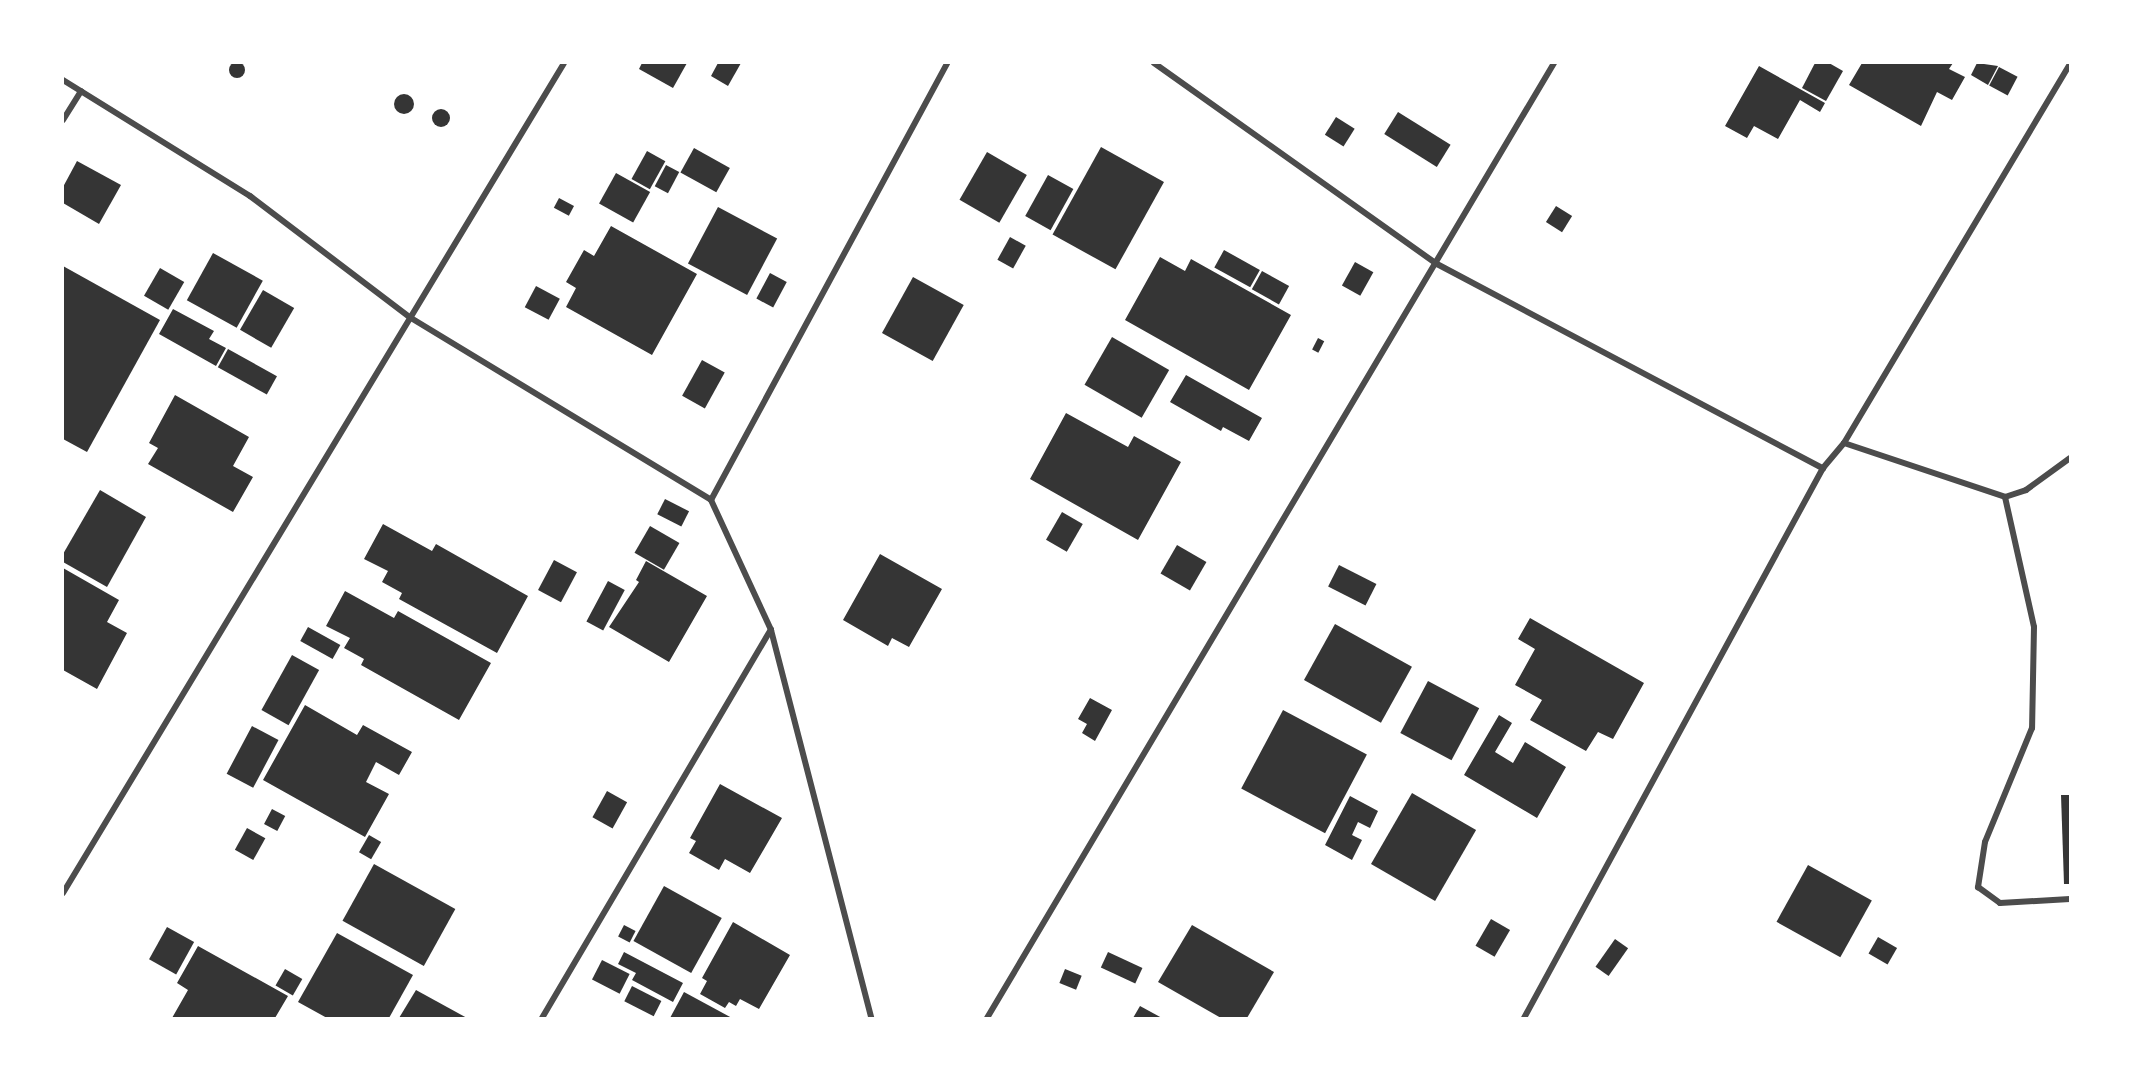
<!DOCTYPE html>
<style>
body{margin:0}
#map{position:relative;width:2133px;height:1081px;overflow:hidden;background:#fff;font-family:"Crimson Pro",serif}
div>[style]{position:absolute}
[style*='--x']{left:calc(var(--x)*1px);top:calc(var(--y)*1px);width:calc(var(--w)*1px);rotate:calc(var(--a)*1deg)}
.building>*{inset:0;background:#353535;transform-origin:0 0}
.round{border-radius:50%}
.minor>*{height:6px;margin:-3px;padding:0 3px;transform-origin:3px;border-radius:3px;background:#4c4c4c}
span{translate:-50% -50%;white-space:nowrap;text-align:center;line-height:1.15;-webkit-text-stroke:6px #fff;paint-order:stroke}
.frame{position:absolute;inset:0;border:64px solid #fff;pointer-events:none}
</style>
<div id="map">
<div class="building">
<i class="round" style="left:229px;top:62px;width:16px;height:16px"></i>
<i style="clip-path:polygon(642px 63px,687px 63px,673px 88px,639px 69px)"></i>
<i style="clip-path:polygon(718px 63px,741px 63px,728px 86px,711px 76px)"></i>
<i style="clip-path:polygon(1815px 63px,1829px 63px,1843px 71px,1826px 101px,1802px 88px)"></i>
<i style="clip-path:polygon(1862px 63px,1953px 63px,1949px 69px,1965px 77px,1952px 100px,1937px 92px,1921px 126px,1849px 85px)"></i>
<i style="clip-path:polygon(1977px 63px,1998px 66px,1988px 85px,1971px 75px)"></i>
<i style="clip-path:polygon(1759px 66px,1825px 103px,1820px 112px,1800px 100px,1778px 139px,1754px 126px,1747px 138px,1725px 126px)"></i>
<i style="left:1999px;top:67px;width:21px;height:21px;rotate:28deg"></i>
<i class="round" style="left:394px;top:94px;width:20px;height:20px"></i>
<i class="round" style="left:432px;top:109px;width:18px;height:18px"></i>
<i style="left:1398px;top:112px;width:62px;height:26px;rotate:32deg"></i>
<i style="left:1336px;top:117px;width:22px;height:21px;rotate:32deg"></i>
<i style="left:1101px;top:147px;width:72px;height:100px;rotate:29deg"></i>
<i style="left:694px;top:148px;width:41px;height:28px;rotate:29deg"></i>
<i style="left:647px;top:151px;width:21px;height:32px;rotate:29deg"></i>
<i style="left:987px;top:152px;width:46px;height:55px;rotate:30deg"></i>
<i style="clip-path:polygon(77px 161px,121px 185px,99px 224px,63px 203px,63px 187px)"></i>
<i style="left:666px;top:165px;width:15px;height:24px;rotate:28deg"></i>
<i style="left:616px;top:173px;width:39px;height:35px;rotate:29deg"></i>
<i style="left:1048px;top:175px;width:29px;height:47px;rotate:29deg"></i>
<i style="left:559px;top:198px;width:17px;height:11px;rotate:28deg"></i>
<i style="left:1556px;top:206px;width:19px;height:19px;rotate:32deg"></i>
<i style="left:718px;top:207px;width:67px;height:64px;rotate:28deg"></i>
<i style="clip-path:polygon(611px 226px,697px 274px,652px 355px,566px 307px,576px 288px,566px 282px,584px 250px,594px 256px)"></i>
<i style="left:1010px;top:237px;width:18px;height:26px;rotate:29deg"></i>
<i style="left:1224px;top:250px;width:41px;height:20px;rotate:29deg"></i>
<i style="left:213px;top:253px;width:57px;height:54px;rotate:29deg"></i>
<i style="clip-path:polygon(1160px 257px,1185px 271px,1191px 259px,1291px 315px,1249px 390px,1125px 320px)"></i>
<i style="left:1355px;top:262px;width:21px;height:27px;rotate:29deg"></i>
<i style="clip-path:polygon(63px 266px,160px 320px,87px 452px,63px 439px)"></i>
<i style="left:160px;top:268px;width:28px;height:32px;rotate:30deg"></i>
<i style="left:1262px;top:271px;width:31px;height:21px;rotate:29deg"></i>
<i style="left:770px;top:273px;width:19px;height:29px;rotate:28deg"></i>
<i style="left:913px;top:277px;width:58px;height:64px;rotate:29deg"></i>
<i style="left:536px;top:286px;width:27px;height:24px;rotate:28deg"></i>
<i style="left:263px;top:290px;width:36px;height:46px;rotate:30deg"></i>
<i style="clip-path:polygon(173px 309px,214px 331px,209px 339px,226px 348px,216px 366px,159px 334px)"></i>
<i style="left:1112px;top:337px;width:66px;height:55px;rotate:30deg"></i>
<i style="left:1318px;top:338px;width:7px;height:13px;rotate:27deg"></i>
<i style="left:228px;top:349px;width:56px;height:21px;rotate:29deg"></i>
<i style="left:702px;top:360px;width:26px;height:41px;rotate:29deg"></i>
<i style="clip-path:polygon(1186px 375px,1262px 418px,1249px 441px,1223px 427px,1221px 431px,1170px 402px)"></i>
<i style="clip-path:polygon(175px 395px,249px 437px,233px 466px,253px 477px,233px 512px,148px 464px,158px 448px,149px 443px)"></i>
<i style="clip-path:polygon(1066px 413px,1128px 447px,1134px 436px,1181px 462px,1138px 540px,1030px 479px)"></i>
<i style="clip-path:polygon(100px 490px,146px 517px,107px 587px,63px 562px,63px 554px)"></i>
<i style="left:665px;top:499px;width:27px;height:17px;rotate:27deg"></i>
<i style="left:1062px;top:512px;width:24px;height:32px;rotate:30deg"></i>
<i style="clip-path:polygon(383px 524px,432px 551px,436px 544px,528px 596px,497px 653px,399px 599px,402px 593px,382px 582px,388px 571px,364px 559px)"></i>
<i style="left:650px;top:526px;width:34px;height:31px;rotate:30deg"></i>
<i style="left:1177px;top:545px;width:34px;height:33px;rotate:30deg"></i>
<i style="clip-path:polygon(880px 554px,942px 589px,909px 647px,892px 638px,888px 646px,843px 620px)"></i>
<i style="left:554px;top:560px;width:26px;height:34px;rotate:28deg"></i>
<i style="clip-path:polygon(646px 561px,707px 596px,669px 662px,609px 627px,639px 582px,636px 580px)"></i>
<i style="left:1339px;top:565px;width:42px;height:24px;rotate:27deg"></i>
<i style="clip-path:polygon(63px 568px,119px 600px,107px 622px,127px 633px,97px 689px,63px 670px)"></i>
<i style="left:608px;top:581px;width:19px;height:46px;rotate:28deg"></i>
<i style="clip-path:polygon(345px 591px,394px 618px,398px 611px,491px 663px,459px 720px,361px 665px,364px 659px,344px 648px,350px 638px,326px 626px)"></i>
<i style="clip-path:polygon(1530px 618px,1644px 683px,1613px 739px,1598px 732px,1586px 751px,1530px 720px,1542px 700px,1515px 685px,1535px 649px,1518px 639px)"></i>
<i style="left:1335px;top:624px;width:88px;height:64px;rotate:29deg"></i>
<i style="left:308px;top:627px;width:37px;height:16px;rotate:29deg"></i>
<i style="left:292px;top:655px;width:31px;height:63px;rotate:29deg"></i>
<i style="left:1428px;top:681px;width:58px;height:59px;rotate:28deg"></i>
<i style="clip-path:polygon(1090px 698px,1112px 710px,1095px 741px,1082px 733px,1087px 724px,1078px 719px)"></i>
<i style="clip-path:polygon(305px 705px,357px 735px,363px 725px,412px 752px,399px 775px,376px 762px,366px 782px,389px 794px,365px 837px,263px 780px)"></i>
<i style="left:1283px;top:710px;width:95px;height:89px;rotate:28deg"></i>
<i style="clip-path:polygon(1499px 715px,1512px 723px,1495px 752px,1513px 763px,1525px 742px,1566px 767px,1537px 818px,1464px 775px)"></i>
<i style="left:252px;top:726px;width:30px;height:54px;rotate:28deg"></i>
<i style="clip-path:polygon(720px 784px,782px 818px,750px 873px,725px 859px,719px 870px,689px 853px,696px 841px,690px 838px)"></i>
<i style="left:607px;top:791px;width:23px;height:30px;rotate:29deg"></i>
<i style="left:1412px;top:793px;width:74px;height:82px;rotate:30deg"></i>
<i style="clip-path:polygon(2061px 795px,2070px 795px,2070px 884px,2064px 884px)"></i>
<i style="clip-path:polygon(1350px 796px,1378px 811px,1370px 828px,1358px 822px,1352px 835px,1362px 840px,1352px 860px,1325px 845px)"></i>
<i style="left:272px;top:809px;width:15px;height:17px;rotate:28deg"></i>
<i style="left:247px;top:828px;width:21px;height:25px;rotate:29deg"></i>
<i style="left:369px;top:835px;width:14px;height:20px;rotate:30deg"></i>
<i style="left:374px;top:864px;width:93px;height:65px;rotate:29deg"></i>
<i style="left:1808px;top:865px;width:73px;height:65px;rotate:29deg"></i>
<i style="left:664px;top:886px;width:66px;height:63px;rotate:29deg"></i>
<i style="left:1491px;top:919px;width:22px;height:31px;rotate:30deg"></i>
<i style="clip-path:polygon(733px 922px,790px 955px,759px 1009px,740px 999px,736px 1006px,729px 1002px,725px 1008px,700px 994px,707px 981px,702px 978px)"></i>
<i style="left:624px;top:925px;width:13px;height:13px;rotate:27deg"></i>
<i style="clip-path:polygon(1192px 925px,1274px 972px,1247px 1018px,1221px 1018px,1158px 982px)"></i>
<i style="left:167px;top:927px;width:31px;height:37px;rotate:29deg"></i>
<i style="clip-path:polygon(337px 933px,413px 975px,389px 1018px,327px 1018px,298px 1002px)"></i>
<i style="left:1878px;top:937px;width:22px;height:19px;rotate:30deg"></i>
<i style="left:1615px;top:939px;width:16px;height:34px;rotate:35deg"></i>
<i style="clip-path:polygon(198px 946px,288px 996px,275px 1018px,172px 1018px,188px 990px,177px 983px)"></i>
<i style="clip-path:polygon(624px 952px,683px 983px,673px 1002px,632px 980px,636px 973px,618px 964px)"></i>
<i style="left:1108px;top:952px;width:38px;height:17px;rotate:25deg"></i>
<i style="left:602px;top:960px;width:31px;height:22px;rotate:27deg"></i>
<i style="left:285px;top:969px;width:20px;height:19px;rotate:30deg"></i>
<i style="left:1065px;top:969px;width:18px;height:15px;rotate:22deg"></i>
<i style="left:632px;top:986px;width:33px;height:17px;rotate:27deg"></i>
<i style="clip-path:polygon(416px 990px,467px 1018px,399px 1018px)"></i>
<i style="clip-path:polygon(684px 992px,732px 1018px,670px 1018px)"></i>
<i style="clip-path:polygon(1140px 1006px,1162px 1018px,1133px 1018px)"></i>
</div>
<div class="minor">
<i style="--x:1154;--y:63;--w:347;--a:35.4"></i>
<i style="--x:1437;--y:264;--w:437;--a:27.9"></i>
<i style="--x:63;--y:80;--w:220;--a:31.8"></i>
<i style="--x:250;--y:196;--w:202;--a:37.2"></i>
<i style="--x:411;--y:318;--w:351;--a:31.2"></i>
<i style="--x:711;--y:500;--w:143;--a:65.2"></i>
<i style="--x:771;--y:630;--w:401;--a:75.5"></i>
<i style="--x:63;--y:120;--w:34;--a:-58"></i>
<i style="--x:1844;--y:443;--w:170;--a:18.5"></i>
<i style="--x:2005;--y:497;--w:22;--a:-18"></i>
<i style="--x:2026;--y:490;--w:54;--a:-36"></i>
<i style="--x:2005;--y:497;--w:133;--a:77.4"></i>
<i style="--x:2034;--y:627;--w:101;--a:91.1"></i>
<i style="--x:2032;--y:728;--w:123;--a:112.4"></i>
<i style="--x:1985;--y:842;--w:46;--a:98.8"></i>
<i style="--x:1978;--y:887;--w:27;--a:36"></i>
<i style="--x:2000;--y:903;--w:70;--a:-3.3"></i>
<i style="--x:711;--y:500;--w:497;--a:-61.6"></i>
<i style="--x:63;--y:893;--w:969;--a:-58.88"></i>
<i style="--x:542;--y:1018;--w:451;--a:-59.5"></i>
<i style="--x:987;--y:1018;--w:1111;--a:-59.3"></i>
<i style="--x:1524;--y:1018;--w:626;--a:-61.47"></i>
<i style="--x:1823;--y:468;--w:33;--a:-50"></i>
<i style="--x:1844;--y:443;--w:441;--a:-59.2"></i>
</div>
<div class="frame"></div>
</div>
